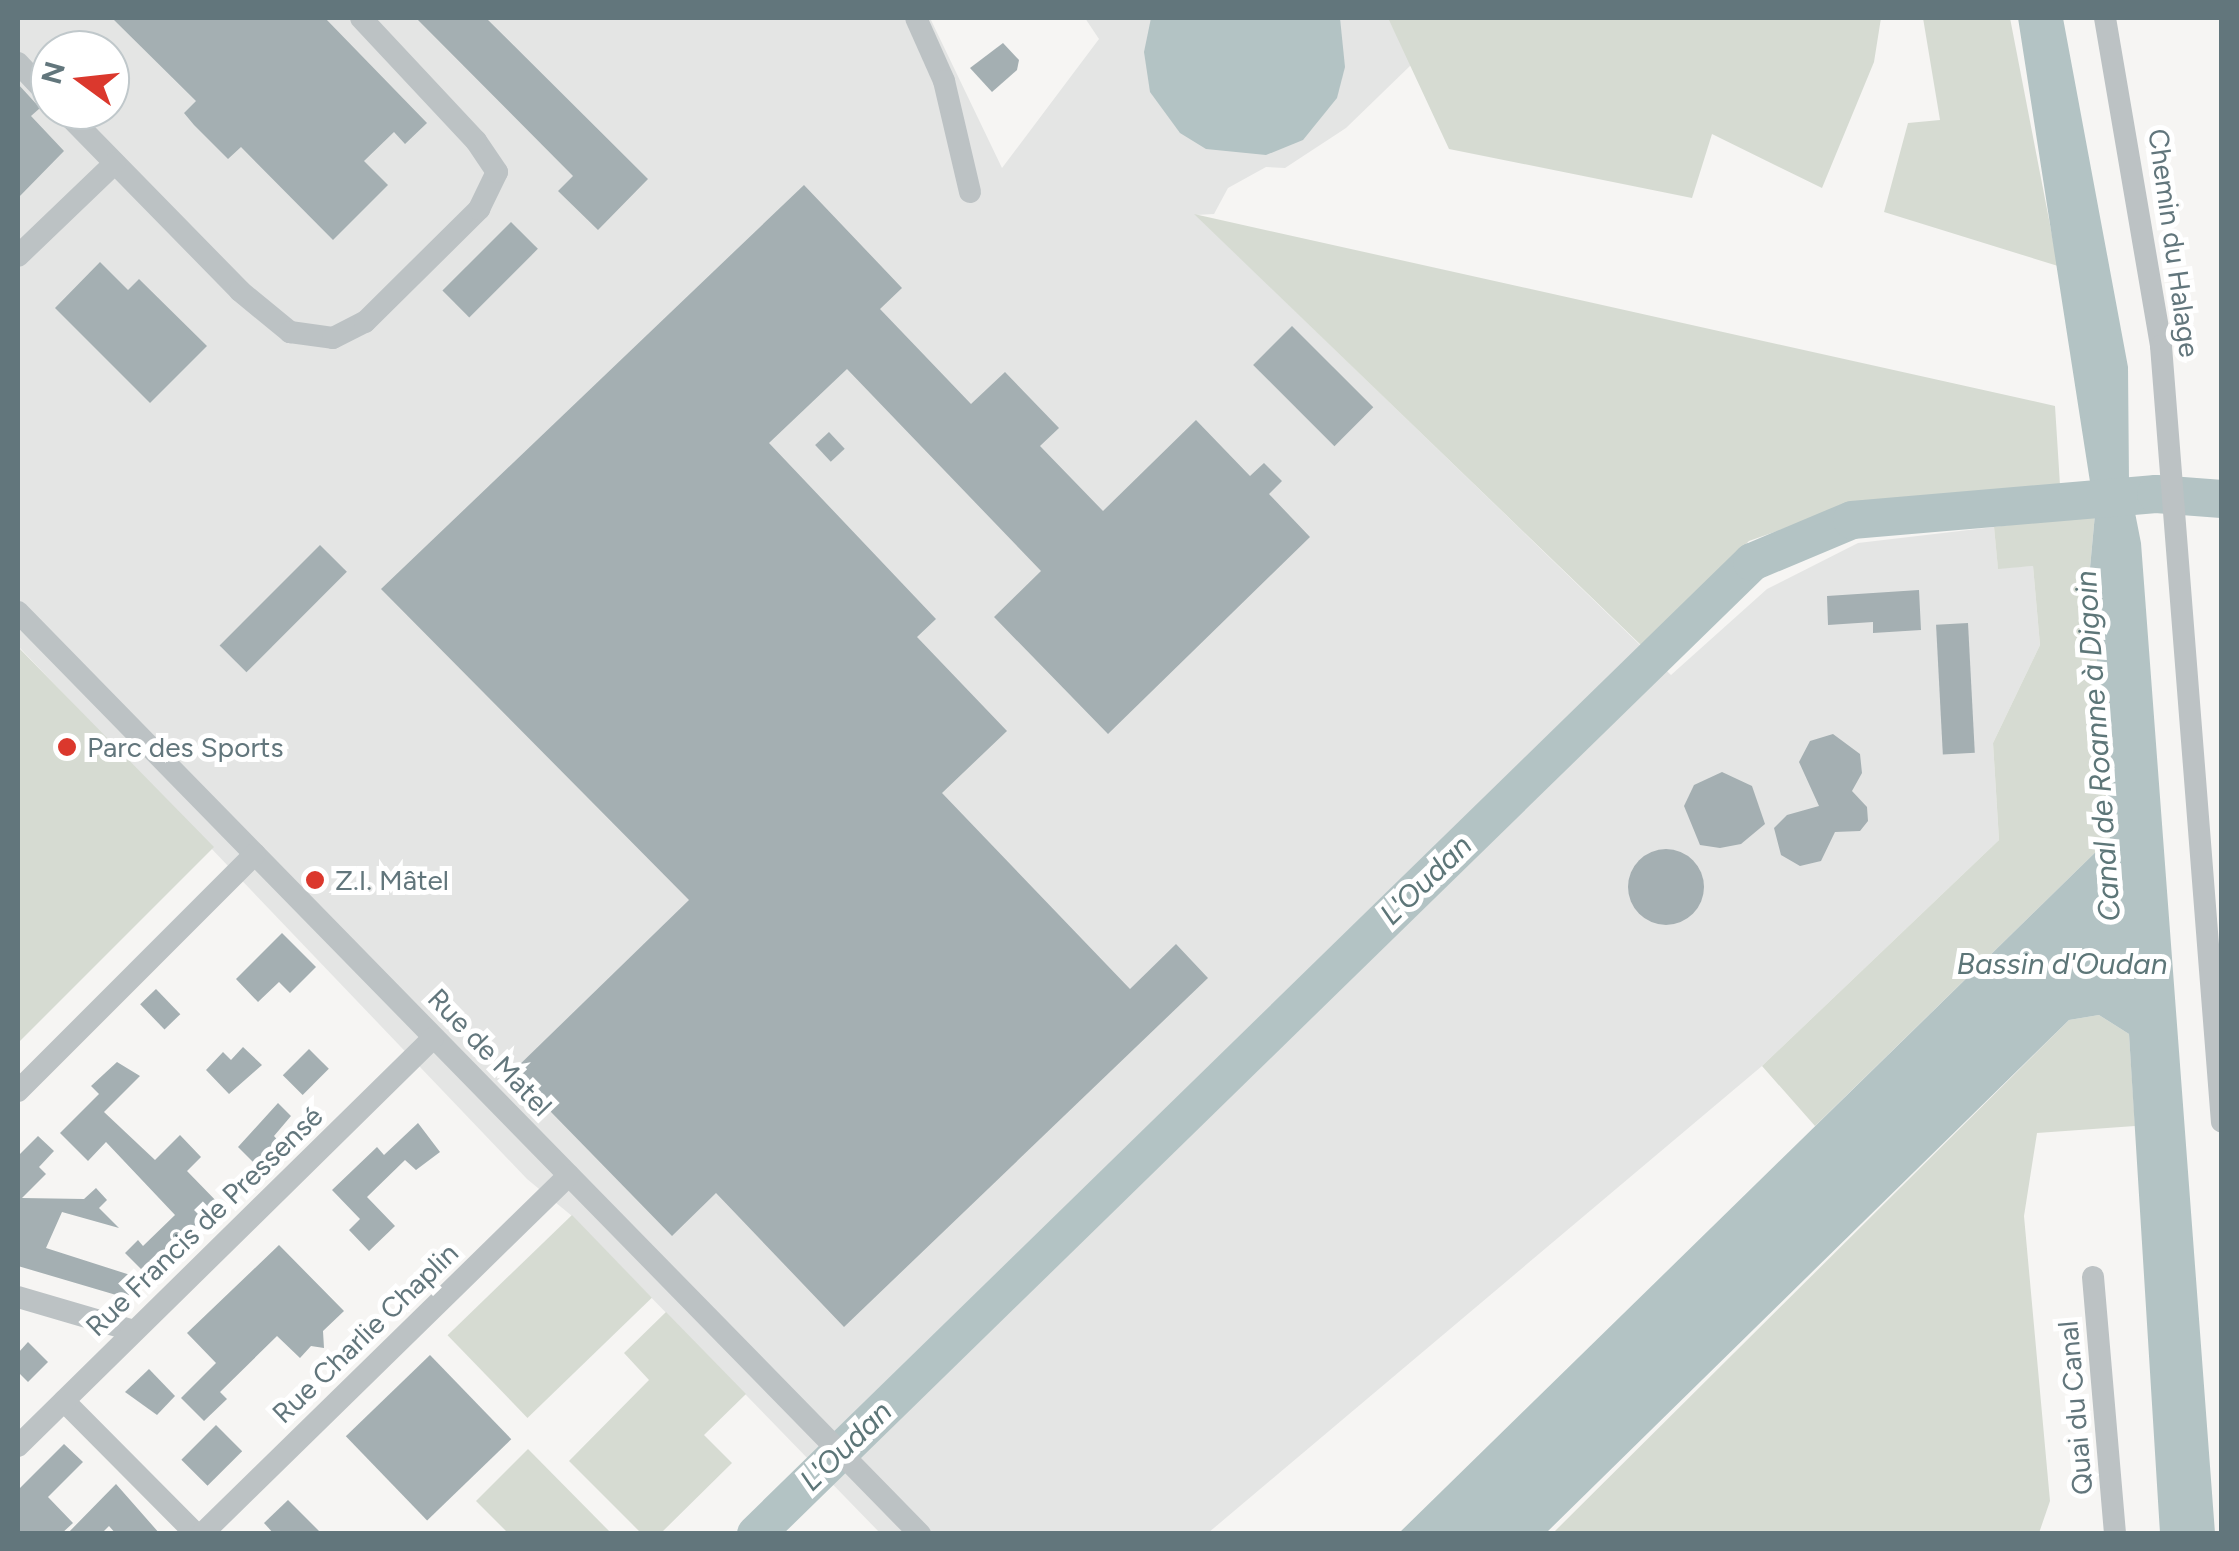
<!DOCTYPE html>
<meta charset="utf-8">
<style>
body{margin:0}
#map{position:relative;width:2239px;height:1551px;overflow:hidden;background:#f6f5f3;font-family:Figtree,sans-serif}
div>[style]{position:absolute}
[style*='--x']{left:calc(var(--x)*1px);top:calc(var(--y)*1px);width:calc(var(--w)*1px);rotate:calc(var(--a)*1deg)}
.built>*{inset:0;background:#e4e5e4}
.green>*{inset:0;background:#d6dbd2;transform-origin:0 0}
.water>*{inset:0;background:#b3c3c4}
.river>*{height:38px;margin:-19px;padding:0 19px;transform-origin:19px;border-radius:19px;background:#b3c3c4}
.building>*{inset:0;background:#a4afb2;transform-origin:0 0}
.round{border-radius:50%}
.street>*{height:22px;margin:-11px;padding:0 11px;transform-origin:11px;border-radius:11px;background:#bcc2c4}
.dots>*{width:28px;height:28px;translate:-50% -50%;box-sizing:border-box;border:5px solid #fff;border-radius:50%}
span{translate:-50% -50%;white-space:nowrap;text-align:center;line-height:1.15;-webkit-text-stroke:10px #fff;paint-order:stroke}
.street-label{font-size:28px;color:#62767c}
.poi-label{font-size:28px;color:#62767c}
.left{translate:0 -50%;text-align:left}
.water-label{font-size:30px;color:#5d7678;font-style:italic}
.frame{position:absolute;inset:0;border:20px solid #62767c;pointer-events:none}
.north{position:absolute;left:30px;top:30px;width:100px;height:100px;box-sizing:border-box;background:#fff;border:2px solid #c0c8cb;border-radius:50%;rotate:285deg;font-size:28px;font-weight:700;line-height:40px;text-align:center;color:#62767c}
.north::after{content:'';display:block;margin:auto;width:35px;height:45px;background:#db382d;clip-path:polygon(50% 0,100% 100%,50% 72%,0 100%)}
</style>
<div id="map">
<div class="built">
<i style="clip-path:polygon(evenodd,18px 18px,930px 18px,1002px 168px,1099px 39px,1085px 18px,1388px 18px,1412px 64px,1346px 128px,1285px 168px,1266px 167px,1228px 188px,1214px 214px,1196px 215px,1671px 675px,1767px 589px,1858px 543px,1994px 527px,1998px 568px,2033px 566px,2040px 645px,1993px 743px,1999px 840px,1762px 1066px,1208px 1533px,880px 1533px,572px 1216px,527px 1179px,18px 646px,18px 18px,50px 50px,110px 50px,110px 110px,50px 110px,50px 50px)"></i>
</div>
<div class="green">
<i style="clip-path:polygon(1388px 18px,1881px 18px,1874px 62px,1822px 188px,1712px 134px,1692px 198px,1449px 149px)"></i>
<i style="clip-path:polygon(1923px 18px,2010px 18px,2058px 266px,1884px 212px,1908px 123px,1940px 120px)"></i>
<i style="clip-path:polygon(1194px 214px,2055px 406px,2060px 485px,1847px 506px,1749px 541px,1643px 647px)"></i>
<i style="clip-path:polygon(2095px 514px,2090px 568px,2110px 838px,1815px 1126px,1762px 1066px,1999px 840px,1993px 743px,2040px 645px,2033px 566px,1998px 569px,1994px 527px)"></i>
<i style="clip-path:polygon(18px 647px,214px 847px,18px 1043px,18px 646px)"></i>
<i style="clip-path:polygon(2099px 1015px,2129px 1034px,2135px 1126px,2037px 1133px,2024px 1216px,2050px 1501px,2039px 1533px,1552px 1534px,2069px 1020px)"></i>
<i style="left:572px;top:1215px;width:115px;height:173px;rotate:46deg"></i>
<i style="clip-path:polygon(666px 1312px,746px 1394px,704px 1435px,732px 1463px,661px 1533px,641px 1533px,569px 1461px,649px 1380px,624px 1353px)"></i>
<i style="clip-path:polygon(528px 1449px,611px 1533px,508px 1533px,476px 1501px)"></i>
</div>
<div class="water">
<i style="clip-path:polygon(1151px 18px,1340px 18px,1345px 67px,1337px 98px,1303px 140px,1266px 155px,1206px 149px,1180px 133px,1150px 92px,1144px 52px)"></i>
<i style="clip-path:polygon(2018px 18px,2063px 18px,2128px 367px,2129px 482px,2141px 543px,2215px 1533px,2160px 1533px,2129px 1034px,2099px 1015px,2069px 1020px,1546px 1533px,1399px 1533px,2110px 838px,2090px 568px,2095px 514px)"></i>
</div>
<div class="river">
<i style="--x:756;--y:1534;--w:1392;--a:-44.3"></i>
<i style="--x:1752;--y:562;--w:108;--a:-22.8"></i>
<i style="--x:1852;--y:520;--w:305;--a:-4.9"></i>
<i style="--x:2156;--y:494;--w:66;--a:4.3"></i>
</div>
<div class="building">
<i style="clip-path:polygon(112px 18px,325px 18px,427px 123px,405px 144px,394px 132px,364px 161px,388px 185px,333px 240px,241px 147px,228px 159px,194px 125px,184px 113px,196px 101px)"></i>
<i style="clip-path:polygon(416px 18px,486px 18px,648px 179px,598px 230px,558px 191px,573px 176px)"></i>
<i style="clip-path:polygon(1003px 43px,1019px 60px,1017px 70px,992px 92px,970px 68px)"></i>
<i style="clip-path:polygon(18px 84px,40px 108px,31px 116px,64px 151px,18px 198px)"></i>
<i style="clip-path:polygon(804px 185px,902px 288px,880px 309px,971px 404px,1005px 372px,1059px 428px,1040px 446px,1103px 511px,1196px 420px,1250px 476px,1264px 463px,1282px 481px,1269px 494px,1310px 537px,1108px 734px,994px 617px,1041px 571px,847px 369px,769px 443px,936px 619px,917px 637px,1007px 731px,942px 793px,1130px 989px,1176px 944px,1208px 978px,844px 1327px,716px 1193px,672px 1236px,512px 1072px,689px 900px,381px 589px)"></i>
<i style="left:511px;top:222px;width:38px;height:97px;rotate:45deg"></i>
<i style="clip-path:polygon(100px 262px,128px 290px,139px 279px,207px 346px,150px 403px,55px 308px)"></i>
<i style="left:1292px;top:326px;width:115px;height:55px;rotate:45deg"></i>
<i style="left:829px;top:432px;width:23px;height:19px;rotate:47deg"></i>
<i style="left:320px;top:545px;width:38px;height:142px;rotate:45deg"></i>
<i style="clip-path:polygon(1919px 590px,1921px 630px,1873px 633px,1873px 622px,1828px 625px,1827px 596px)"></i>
<i style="left:1968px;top:623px;width:130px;height:32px;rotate:87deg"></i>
<i style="clip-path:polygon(1833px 734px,1860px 754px,1862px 773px,1852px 791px,1867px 807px,1868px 821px,1860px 831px,1835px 832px,1821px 861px,1800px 866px,1781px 855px,1774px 828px,1787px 815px,1819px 806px,1799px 762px,1810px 741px)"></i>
<i style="clip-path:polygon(1722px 772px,1752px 786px,1765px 824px,1741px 844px,1720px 848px,1700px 845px,1684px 806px,1694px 785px)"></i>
<i class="round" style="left:1628px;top:849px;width:76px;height:76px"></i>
<i style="clip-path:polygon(282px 933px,316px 967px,290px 993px,279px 982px,258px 1002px,236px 979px)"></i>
<i style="left:156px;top:989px;width:35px;height:22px;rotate:46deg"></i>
<i style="clip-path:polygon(243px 1047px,262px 1065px,229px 1094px,206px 1070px,223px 1052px,231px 1060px)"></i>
<i style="left:309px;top:1049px;width:28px;height:37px;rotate:45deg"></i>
<i style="clip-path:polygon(117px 1062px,140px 1076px,104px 1112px,155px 1160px,180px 1135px,201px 1157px,187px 1171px,223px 1208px,151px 1279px,125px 1253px,138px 1240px,143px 1246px,175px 1215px,106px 1142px,88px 1161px,60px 1133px,99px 1094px,91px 1086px)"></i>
<i style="clip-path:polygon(278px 1103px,291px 1116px,274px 1136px,281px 1144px,258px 1167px,238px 1147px)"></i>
<i style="clip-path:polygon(418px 1123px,440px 1152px,416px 1170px,405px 1160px,367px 1197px,395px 1226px,369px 1251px,349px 1230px,360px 1219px,332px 1190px,377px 1147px,384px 1155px)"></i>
<i style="clip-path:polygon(38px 1136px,54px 1151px,39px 1167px,46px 1174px,22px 1198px,84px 1199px,96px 1188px,107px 1200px,99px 1208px,119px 1228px,62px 1212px,46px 1248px,149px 1281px,138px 1292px,123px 1297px,18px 1266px,18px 1156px)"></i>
<i style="clip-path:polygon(279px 1245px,344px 1311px,323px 1331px,324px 1348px,311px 1346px,300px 1358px,277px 1336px,220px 1392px,227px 1399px,204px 1421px,181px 1398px,216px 1363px,187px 1333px)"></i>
<i style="clip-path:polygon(28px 1342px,48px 1362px,28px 1382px,18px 1372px,18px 1353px)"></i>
<i style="left:430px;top:1355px;width:117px;height:117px;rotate:46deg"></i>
<i style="clip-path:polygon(149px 1369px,175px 1396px,157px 1415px,125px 1392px)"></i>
<i style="left:216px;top:1425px;width:37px;height:49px;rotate:45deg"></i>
<i style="clip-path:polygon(64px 1444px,83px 1462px,48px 1497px,73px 1523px,61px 1534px,18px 1534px,18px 1490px)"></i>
<i style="clip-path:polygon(116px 1484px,160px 1534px,116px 1534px,109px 1526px,101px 1534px,67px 1534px)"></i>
<i style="clip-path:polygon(288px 1500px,322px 1534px,274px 1534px,264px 1523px)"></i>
</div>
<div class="street">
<i style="--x:916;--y:18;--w:69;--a:66"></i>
<i style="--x:944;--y:81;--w:114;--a:76.8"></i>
<i style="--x:2105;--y:18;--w:333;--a:80.3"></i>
<i style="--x:2161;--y:346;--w:778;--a:85.51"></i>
<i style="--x:18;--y:63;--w:47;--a:46.7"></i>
<i style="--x:63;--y:110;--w:253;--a:45.6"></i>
<i style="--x:240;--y:291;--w:65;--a:39.4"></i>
<i style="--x:290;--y:332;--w:43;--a:7.9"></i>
<i style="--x:333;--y:338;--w:36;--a:-27"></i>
<i style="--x:365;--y:322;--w:161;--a:-44.7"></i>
<i style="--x:479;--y:209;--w:41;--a:-64.1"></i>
<i style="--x:497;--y:172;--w:37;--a:-124"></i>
<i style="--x:476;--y:141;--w:168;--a:-133.1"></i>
<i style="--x:18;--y:256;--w:134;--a:-43.8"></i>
<i style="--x:18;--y:612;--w:1290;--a:45.63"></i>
<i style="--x:18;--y:1091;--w:335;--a:-45"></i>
<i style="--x:2093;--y:1277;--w:258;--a:85.1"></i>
<i style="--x:18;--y:1297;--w:121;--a:16.3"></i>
<i style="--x:64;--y:1401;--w:187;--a:45.2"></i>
<i style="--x:18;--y:1446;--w:582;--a:-44.51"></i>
<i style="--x:202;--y:1534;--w:513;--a:-44.37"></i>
</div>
<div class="dots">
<i style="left:67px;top:747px;background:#db382d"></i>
<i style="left:315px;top:880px;background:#db382d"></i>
</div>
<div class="street-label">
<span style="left:2174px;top:243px;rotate:82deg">Chemin du Halage</span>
<span style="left:490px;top:1052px;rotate:46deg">Rue de Matel</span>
<span style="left:204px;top:1221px;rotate:-44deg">Rue Francis de Pressensé</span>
<span style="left:365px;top:1333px;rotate:-44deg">Rue Charlie Chaplin</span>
<span style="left:2075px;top:1408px;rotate:-95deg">Quai du Canal</span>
</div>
<div class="poi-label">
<span class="left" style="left:87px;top:747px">Parc des Sports</span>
<span class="left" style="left:335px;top:880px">Z.I. Mâtel</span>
</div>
<div class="water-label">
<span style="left:2098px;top:746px;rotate:-94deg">Canal de Roanne à Digoin</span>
<span style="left:1426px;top:880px;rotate:-44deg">L'Oudan</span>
<span style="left:2062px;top:964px">Bassin d'Oudan</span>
<span style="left:846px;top:1446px;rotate:-44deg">L'Oudan</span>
</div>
<div class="frame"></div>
<div class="north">N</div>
</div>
